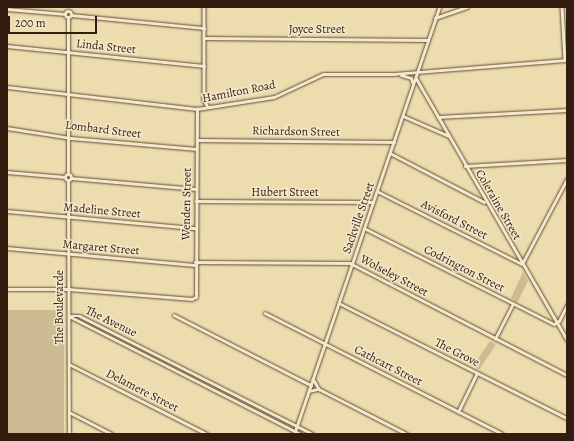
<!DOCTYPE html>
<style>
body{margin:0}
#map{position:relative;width:574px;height:441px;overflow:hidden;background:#ecdcae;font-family:Alegreya,serif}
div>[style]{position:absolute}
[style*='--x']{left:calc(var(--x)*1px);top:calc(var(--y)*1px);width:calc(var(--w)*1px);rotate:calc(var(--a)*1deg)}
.green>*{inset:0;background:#cdbb93;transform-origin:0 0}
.roads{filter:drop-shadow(0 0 1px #614c38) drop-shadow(0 0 1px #614c38)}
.street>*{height:2.5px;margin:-1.25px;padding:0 1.25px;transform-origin:1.25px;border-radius:1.25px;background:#f3e8ca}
.secondary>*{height:3px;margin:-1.5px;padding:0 1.5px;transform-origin:1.5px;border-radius:1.5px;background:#f3e8ca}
.secondary>.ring{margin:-1.5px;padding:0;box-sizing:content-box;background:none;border:3px solid #f3e8ca;border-radius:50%}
span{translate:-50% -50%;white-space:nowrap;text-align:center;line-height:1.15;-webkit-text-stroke:3px #f3e8ca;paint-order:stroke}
.street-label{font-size:12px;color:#331c10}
.frame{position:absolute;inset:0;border:8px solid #331c10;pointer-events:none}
.scale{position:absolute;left:8px;top:16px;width:89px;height:18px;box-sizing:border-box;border:2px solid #331c10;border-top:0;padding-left:5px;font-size:12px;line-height:14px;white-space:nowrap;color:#331c10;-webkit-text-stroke:3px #f3e8ca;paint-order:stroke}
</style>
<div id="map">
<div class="green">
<i style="clip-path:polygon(523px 272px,528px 281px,517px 303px,511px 298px)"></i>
<i style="left:7px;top:310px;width:57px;height:124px"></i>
<i style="left:490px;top:341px;width:7px;height:30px;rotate:34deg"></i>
</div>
<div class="roads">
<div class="street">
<i style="--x:204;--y:7;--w:93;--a:90"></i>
<i style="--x:204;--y:100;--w:8;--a:60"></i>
<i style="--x:562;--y:7;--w:53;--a:86.8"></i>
<i style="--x:7;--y:9;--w:58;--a:4.9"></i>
<i style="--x:71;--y:15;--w:134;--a:5.6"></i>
<i style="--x:435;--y:18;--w:34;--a:-19"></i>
<i style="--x:204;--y:38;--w:224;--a:0.5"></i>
<i style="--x:7;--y:46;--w:198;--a:5.8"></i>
<i style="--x:416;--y:78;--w:302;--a:60"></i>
<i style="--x:403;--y:116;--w:50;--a:23.5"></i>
<i style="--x:438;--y:117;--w:129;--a:-3.1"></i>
<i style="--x:7;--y:128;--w:65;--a:8.9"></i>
<i style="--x:71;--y:138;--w:126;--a:5"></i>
<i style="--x:197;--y:140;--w:197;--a:0.6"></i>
<i style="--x:390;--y:153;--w:106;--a:27.5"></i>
<i style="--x:465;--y:166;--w:102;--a:-3.4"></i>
<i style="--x:7;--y:172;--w:58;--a:4.9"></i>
<i style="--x:71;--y:178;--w:125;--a:5"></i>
<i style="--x:377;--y:191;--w:162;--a:26.7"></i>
<i style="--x:196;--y:201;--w:177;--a:0.3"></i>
<i style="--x:7;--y:211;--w:189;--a:5.2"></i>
<i style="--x:364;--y:228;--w:213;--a:26.8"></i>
<i style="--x:554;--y:324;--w:6;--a:-31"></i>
<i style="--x:559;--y:321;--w:18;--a:-63"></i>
<i style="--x:7;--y:248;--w:188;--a:5.2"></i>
<i style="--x:195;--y:262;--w:155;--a:0.4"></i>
<i style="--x:350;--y:263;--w:244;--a:27.3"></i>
<i style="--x:522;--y:264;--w:96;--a:-62.1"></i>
<i style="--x:68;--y:289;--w:124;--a:4.6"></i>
<i style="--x:192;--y:299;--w:4;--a:-27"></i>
<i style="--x:196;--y:297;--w:188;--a:-89.7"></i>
<i style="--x:339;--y:303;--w:255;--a:26.8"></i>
<i style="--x:265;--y:313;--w:266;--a:27"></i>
<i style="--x:174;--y:315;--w:154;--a:27.1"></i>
<i style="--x:69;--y:316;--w:11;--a:0"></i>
<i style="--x:80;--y:316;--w:261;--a:26.9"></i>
<i style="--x:69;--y:316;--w:260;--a:27"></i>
<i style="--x:495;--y:339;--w:39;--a:-63"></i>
<i style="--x:69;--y:364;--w:155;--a:26.9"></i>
<i style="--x:313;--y:379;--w:12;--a:59"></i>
<i style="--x:319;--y:389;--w:99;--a:27.1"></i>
<i style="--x:309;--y:391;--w:9;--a:-13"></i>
<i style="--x:69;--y:412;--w:48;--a:27.1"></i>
<i style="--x:458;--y:412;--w:43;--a:-64"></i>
</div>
<div class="secondary">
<i class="ring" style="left:65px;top:11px;width:3px;height:3px"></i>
<i style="--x:401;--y:75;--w:10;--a:17"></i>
<i style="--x:411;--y:78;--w:6;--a:72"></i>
<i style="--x:7;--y:87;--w:191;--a:6.6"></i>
<i style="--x:197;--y:109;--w:78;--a:-8.9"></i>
<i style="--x:274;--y:97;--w:54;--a:-25.1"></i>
<i style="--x:323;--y:74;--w:70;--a:0"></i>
<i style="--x:393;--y:74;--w:175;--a:-4.6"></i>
<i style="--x:68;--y:174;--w:156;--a:-90"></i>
<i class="ring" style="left:65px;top:174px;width:3px;height:3px"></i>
<i style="--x:68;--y:180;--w:254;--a:89.8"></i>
<i style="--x:7;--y:289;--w:61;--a:0"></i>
<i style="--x:294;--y:434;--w:451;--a:-71.2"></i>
</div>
</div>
<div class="street-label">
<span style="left:317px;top:30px">Joyce Street</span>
<span style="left:106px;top:47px;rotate:6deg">Linda Street</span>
<span style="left:239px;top:92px;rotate:-11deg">Hamilton Road</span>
<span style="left:103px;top:130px;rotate:7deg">Lombard Street</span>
<span style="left:296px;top:132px;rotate:1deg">Richardson Street</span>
<span style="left:285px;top:193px">Hubert Street</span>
<span style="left:187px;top:204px;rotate:-89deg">Wenden Street</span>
<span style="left:498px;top:205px;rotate:60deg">Coleraine Street</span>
<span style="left:102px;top:211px;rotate:5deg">Madeline Street</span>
<span style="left:359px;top:218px;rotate:-71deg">Sackville Street</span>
<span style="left:454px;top:220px;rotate:27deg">Avisford Street</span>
<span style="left:101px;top:248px;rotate:5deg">Margaret Street</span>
<span style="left:464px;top:269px;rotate:27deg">Codrington Street</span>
<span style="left:394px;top:276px;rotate:28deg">Wolseley Street</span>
<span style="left:60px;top:307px;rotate:-90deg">The Boulevarde</span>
<span style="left:111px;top:322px;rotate:26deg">The Avenue</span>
<span style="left:457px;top:353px;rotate:27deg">The Grove</span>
<span style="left:388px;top:366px;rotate:27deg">Cathcart Street</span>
<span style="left:142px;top:391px;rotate:27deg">Delamere Street</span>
</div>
<div class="frame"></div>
<div class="scale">200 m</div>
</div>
